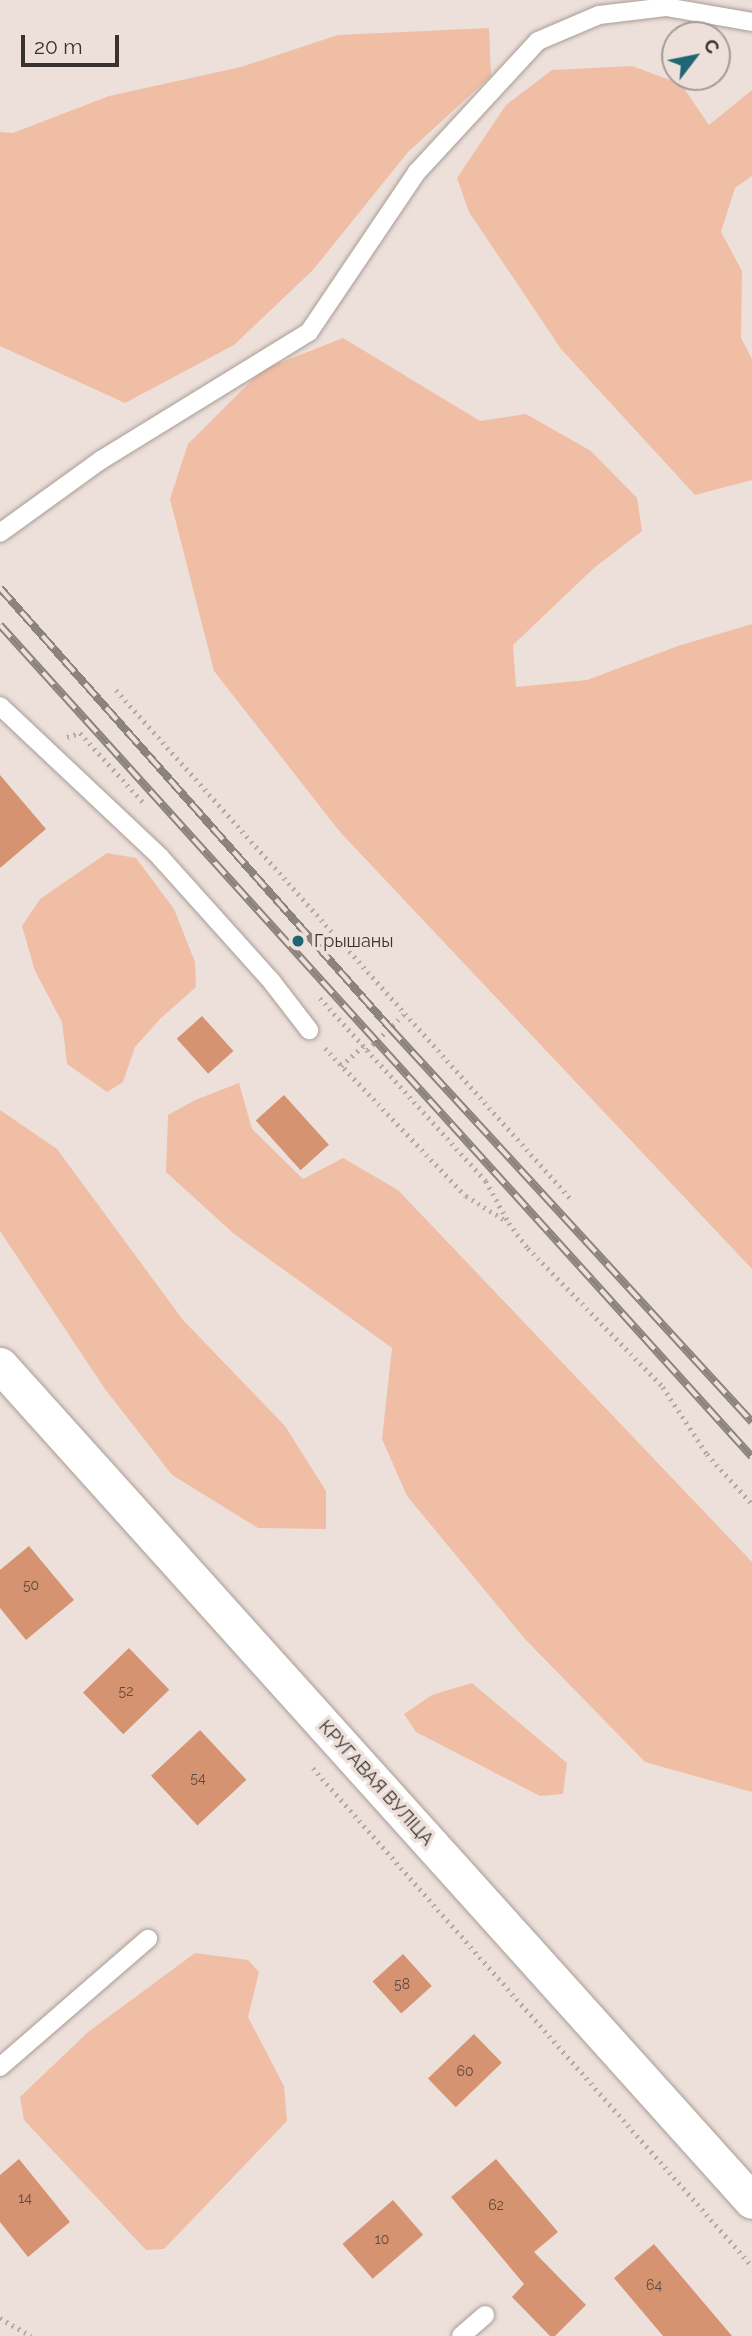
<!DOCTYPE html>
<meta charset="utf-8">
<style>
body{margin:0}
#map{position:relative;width:752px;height:2336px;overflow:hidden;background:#ede0da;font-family:Raleway,sans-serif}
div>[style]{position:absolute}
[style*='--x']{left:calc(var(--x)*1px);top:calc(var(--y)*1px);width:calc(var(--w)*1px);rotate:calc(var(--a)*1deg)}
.green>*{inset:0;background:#f0bea5}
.building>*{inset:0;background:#d59371;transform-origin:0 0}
.path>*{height:4.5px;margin-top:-2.25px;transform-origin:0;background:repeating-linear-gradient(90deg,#b4a9a4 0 2px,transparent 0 7px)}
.roads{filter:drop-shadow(0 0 2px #a89c96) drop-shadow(0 0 2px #a89c96)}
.service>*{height:18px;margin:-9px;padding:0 9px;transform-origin:9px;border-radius:9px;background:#fff}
.minor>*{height:35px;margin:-17.5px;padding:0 17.5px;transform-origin:17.5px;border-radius:17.5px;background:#fff}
.rail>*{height:8px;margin-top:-4px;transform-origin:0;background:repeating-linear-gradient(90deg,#ede0da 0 16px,#8b837e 0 32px);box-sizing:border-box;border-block:2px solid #8b837e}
.dots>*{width:19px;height:19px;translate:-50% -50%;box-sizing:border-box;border:4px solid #ede0da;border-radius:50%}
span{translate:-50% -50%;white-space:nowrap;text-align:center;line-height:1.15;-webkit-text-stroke:7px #ede0da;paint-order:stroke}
.number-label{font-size:14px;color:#5f4b40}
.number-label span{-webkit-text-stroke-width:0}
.poi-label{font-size:18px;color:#383330}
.left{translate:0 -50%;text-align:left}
.street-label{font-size:18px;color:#383330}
.north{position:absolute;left:661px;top:21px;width:70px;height:70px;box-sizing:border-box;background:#ede0da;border:2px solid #a59b96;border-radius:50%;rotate:58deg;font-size:19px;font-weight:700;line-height:28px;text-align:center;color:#383330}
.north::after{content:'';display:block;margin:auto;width:24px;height:32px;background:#1f6675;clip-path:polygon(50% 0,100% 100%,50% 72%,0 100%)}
.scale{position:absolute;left:21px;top:35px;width:98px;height:32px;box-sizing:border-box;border:4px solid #383330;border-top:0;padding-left:9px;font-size:21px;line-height:24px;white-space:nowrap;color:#383330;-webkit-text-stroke:5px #ede0da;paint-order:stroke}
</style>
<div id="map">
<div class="green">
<i style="clip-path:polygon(489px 28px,491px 76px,408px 152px,313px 270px,234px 345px,125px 403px,0 346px,0 132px,13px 133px,109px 96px,241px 67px,338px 35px)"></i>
<i style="clip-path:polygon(632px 66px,681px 84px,709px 125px,752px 90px,752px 176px,735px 188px,721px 232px,742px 271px,741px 338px,752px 359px,752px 480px,695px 495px,561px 349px,469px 212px,457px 178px,506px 105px,552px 70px)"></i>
<i style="clip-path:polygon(343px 338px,480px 421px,526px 414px,591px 451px,637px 498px,642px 531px,594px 568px,513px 645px,516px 687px,587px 680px,678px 646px,752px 624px,752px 1269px,340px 832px,214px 671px,170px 499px,188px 444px,262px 370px)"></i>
<i style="clip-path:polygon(107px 853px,136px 858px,174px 909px,195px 962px,196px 987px,160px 1019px,135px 1047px,123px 1082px,107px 1092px,67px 1064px,62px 1022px,35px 971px,22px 926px,40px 899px)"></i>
<i style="clip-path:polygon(239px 1083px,252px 1129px,303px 1179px,343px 1158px,398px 1190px,752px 1562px,752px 1792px,645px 1762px,525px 1639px,407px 1496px,382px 1439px,392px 1348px,233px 1233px,166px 1172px,168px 1115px,195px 1100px)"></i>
<i style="clip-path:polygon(0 1110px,57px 1149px,183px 1320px,285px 1426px,326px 1491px,326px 1529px,258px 1528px,172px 1475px,105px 1389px,0 1231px)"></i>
<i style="clip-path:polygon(472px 1683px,567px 1763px,563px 1794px,540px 1796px,416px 1732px,404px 1714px,432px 1695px)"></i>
<i style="clip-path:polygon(195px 1953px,248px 1960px,259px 1972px,248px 2017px,284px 2086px,287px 2121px,164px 2249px,146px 2250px,24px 2120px,20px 2097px,88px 2032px)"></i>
</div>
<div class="building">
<i style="clip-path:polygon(0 775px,46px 829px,0 868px)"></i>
<i style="left:202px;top:1016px;width:47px;height:34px;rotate:48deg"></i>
<i style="left:284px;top:1095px;width:67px;height:38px;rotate:48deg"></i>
<i style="clip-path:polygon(29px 1546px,74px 1600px,26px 1640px,0 1608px,0 1570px)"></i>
<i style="left:129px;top:1648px;width:58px;height:64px;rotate:46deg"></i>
<i style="left:200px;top:1730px;width:68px;height:67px;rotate:47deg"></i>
<i style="left:403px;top:1954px;width:43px;height:41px;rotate:48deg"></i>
<i style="left:474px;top:2034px;width:40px;height:64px;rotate:46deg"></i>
<i style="clip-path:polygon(19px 2159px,70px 2222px,28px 2257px,0 2222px,0 2175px)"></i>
<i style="clip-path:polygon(496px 2159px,558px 2232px,534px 2252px,586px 2305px,555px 2336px,550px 2336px,512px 2297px,524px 2284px,451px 2197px)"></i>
<i style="left:393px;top:2200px;width:46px;height:67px;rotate:49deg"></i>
<i style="clip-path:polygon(654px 2244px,732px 2336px,663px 2336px,614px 2278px)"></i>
</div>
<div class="path">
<i style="--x:116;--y:690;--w:683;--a:48.21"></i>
<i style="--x:67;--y:737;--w:14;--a:-17"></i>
<i style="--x:80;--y:733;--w:93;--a:47.6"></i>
<i style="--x:320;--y:998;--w:247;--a:47.8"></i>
<i style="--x:486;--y:1181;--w:48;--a:61.3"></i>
<i style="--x:509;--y:1223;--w:31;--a:53"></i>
<i style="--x:528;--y:1248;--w:194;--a:45.8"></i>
<i style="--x:663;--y:1387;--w:80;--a:56.7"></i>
<i style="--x:707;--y:1454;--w:67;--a:48"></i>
<i style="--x:325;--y:1048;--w:204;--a:46.4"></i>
<i style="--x:466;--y:1196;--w:49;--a:31.8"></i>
<i style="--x:367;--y:1050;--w:52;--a:-44.2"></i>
<i style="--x:341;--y:1066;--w:30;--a:-42"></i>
<i style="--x:313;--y:1768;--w:664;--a:48.6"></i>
<i style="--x:0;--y:2318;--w:36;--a:30"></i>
</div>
<div class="roads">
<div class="service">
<i style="--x:0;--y:533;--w:125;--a:-35.9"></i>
<i style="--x:101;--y:460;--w:244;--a:-31.6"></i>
<i style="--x:309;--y:332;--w:193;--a:-56"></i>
<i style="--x:417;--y:172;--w:178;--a:-47.3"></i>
<i style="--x:538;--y:41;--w:66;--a:-23.1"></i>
<i style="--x:599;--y:15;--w:67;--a:-6.8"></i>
<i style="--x:666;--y:7;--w:87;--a:9.9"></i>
<i style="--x:0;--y:706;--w:220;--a:43.3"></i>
<i style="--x:160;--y:857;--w:168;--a:48.1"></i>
<i style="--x:272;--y:982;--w:61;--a:52.4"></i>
<i style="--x:0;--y:2067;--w:196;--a:-40.9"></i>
<i style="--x:461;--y:2336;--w:32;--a:-41"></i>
</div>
<div class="minor">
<i style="--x:0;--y:1365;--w:1124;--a:48.03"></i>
</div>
</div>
<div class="rail">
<i style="--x:0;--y:588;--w:588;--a:48.45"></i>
<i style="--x:390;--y:1028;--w:535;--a:47.42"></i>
<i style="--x:0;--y:625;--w:1121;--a:47.89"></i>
</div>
<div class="dots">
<i style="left:298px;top:941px;background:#1f6675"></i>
</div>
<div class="number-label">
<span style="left:31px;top:1585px">50</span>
<span style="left:126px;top:1691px">52</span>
<span style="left:198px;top:1778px">54</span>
<span style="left:402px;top:1984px">58</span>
<span style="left:465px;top:2071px">60</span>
<span style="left:25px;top:2198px">14</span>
<span style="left:496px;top:2205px">62</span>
<span style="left:382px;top:2239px">10</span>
<span style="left:654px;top:2285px">64</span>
</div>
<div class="poi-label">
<span class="left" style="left:314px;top:941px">Грышаны</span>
</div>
<div class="street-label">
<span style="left:376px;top:1783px;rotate:48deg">КРУГАВАЯ ВУЛІЦА</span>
</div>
<div class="north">С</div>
<div class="scale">20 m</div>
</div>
